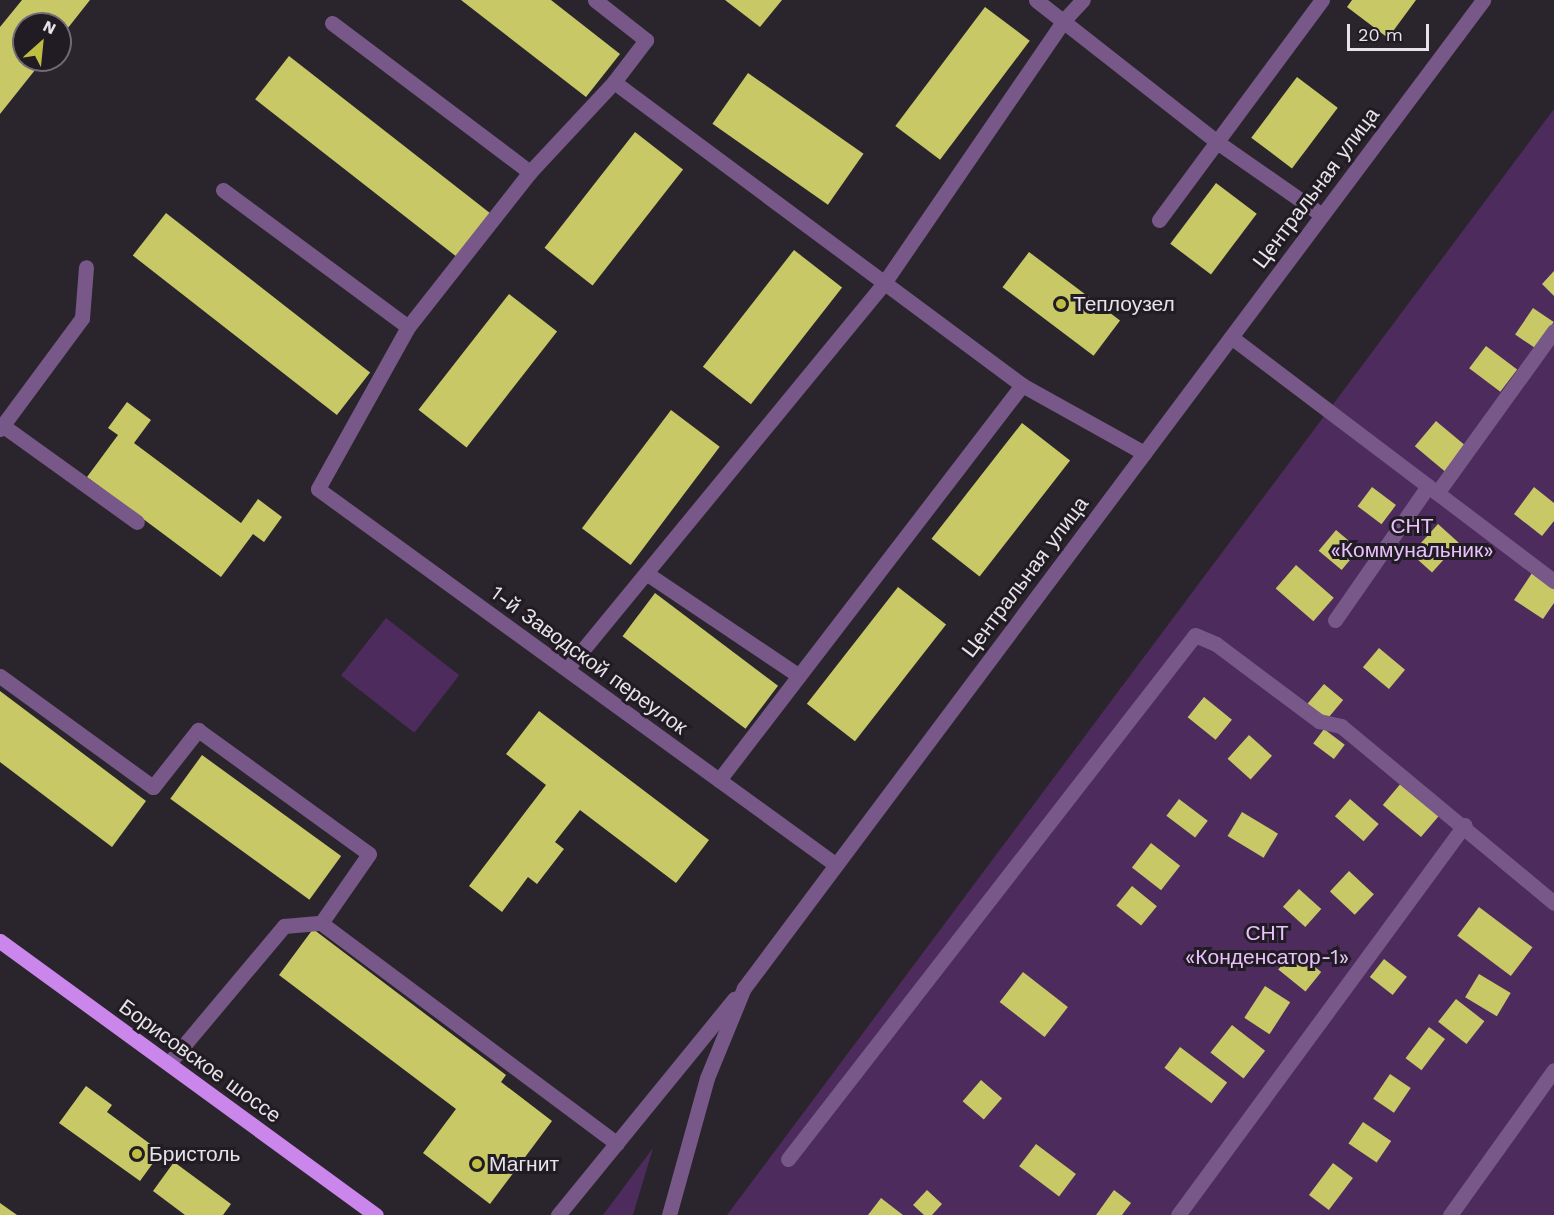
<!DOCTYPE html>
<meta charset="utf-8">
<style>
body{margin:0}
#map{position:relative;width:1554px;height:1215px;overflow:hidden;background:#2a252d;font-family:"Work Sans",sans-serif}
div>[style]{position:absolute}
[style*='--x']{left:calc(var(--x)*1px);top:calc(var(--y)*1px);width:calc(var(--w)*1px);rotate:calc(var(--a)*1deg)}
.green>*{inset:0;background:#4d2b5c;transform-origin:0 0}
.building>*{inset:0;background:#c8c966;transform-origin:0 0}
.minor>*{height:15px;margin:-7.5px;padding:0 7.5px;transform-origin:7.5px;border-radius:7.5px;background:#785888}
.major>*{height:15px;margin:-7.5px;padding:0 7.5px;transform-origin:7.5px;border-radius:7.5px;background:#ca86ea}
.dots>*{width:16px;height:16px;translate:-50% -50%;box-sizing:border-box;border:3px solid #211b24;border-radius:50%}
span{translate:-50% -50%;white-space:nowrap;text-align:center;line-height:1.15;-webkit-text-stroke:6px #211b24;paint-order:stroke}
.street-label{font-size:21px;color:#e7e3e9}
.poi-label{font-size:21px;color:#e7e3e9}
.left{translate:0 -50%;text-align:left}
.park-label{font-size:21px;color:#e9c1fd}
.north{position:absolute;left:12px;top:12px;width:60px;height:60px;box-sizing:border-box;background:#211b24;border:2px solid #706b73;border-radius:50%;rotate:27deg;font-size:16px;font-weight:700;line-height:24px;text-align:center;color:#e7e3e9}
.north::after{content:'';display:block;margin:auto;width:21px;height:27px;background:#bfbe42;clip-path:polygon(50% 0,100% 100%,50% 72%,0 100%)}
.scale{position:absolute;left:1347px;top:24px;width:82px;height:27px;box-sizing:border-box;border:3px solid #e7e3e9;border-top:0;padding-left:8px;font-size:18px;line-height:21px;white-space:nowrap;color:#e7e3e9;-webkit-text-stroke:4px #211b24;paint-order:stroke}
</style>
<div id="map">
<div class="green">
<i style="clip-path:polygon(1554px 109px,1554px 1215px,727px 1215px,1212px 566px)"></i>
<i style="left:386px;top:618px;width:93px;height:73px;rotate:38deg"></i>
<i style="clip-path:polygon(653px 1148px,633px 1215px,603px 1215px)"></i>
</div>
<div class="building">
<i style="clip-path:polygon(22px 0,90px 0,60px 38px,60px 24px,24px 24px,24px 60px,43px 60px,0 114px,0 27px)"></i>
<i style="clip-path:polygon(461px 0,551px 0,620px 54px,586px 97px)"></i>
<i style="clip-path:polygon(725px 0,782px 0,760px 27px)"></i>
<i style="clip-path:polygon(1352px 0,1416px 0,1388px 38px,1347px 7px)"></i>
<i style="left:985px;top:7px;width:56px;height:149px;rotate:37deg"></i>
<i style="left:289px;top:56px;width:259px;height:55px;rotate:38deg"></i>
<i style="left:748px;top:73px;width:141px;height:62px;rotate:35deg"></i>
<i style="left:1297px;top:77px;width:51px;height:76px;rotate:37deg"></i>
<i style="left:635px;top:132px;width:61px;height:147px;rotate:38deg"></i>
<i style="left:1216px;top:183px;width:51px;height:76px;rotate:37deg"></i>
<i style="left:166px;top:213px;width:259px;height:54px;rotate:38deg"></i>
<i style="left:794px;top:250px;width:61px;height:148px;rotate:38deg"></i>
<i style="left:1029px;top:252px;width:114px;height:44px;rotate:37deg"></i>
<i style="clip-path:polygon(1554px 271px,1554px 296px,1542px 284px)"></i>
<i style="left:509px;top:294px;width:61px;height:147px;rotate:38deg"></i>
<i style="left:1533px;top:308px;width:25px;height:32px;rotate:34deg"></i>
<i style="left:1486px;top:346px;width:39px;height:28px;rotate:37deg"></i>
<i style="clip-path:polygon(127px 402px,151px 420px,134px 443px,241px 523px,258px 499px,282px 517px,264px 542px,253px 534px,221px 577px,87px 477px,118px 435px,108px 428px)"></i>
<i style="left:671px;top:410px;width:61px;height:148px;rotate:37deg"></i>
<i style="left:1436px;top:421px;width:39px;height:33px;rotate:40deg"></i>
<i style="left:1022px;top:423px;width:61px;height:147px;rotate:38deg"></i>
<i style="left:1372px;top:487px;width:30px;height:24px;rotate:37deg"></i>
<i style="clip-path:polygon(1534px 487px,1554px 503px,1554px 521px,1542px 536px,1514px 514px)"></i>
<i style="left:1438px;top:524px;width:28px;height:40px;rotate:42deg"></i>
<i style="left:1336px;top:530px;width:30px;height:27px;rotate:40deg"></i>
<i style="left:1296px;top:565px;width:50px;height:31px;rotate:41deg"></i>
<i style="clip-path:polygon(1534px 570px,1554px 584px,1554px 603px,1543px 619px,1514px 600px)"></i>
<i style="left:898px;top:587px;width:61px;height:148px;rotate:38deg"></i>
<i style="left:655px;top:593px;width:154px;height:54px;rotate:37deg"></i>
<i style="left:1379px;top:648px;width:34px;height:25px;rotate:40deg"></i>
<i style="left:1324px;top:684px;width:25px;height:26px;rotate:40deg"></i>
<i style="clip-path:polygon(0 691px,146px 801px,112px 847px,0 762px)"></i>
<i style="left:1204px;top:697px;width:36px;height:26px;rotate:39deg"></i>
<i style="clip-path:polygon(539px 711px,709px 840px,676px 883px,580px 810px,555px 842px,564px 849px,537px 884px,528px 877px,502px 912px,469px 886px,546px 785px,506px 754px)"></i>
<i style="left:1324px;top:729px;width:26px;height:18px;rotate:37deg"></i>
<i style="left:1249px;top:735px;width:31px;height:32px;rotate:42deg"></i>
<i style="left:202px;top:755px;width:172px;height:54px;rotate:36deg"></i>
<i style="left:1402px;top:782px;width:50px;height:30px;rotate:40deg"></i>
<i style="left:1179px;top:799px;width:36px;height:21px;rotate:37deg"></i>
<i style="left:1350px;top:799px;width:38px;height:23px;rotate:41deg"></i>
<i style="left:1242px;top:812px;width:42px;height:28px;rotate:31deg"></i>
<i style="left:1151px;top:843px;width:37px;height:31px;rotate:38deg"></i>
<i style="left:1349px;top:871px;width:34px;height:28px;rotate:43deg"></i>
<i style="left:1132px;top:886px;width:32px;height:25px;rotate:39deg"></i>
<i style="left:1299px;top:889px;width:30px;height:24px;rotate:42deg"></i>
<i style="left:1479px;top:907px;width:67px;height:36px;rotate:37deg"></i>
<i style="clip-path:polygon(313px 929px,506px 1075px,501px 1082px,552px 1121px,490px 1204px,423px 1153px,456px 1109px,279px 975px)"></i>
<i style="left:1294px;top:950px;width:35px;height:25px;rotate:39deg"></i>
<i style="left:1384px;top:959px;width:29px;height:23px;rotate:38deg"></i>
<i style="left:1023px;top:972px;width:57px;height:38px;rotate:38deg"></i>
<i style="left:1479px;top:974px;width:37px;height:27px;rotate:31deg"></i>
<i style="left:1265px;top:986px;width:30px;height:38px;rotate:33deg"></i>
<i style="left:1456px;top:999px;width:36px;height:29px;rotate:38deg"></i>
<i style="left:1232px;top:1025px;width:42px;height:35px;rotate:38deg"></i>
<i style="left:1429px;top:1027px;width:20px;height:39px;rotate:37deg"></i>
<i style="left:1180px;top:1047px;width:59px;height:26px;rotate:37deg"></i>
<i style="left:1390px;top:1074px;width:25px;height:30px;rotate:34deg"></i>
<i style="left:981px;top:1080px;width:28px;height:28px;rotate:41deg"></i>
<i style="clip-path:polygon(86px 1086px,112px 1105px,107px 1112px,161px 1152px,140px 1181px,59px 1123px)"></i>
<i style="left:1363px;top:1122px;width:34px;height:26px;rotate:34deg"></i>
<i style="left:1036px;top:1144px;width:50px;height:28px;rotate:37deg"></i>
<i style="clip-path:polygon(174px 1162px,231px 1204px,223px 1215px,185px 1215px,153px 1191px)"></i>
<i style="left:1333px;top:1163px;width:25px;height:40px;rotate:37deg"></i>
<i style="clip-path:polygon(927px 1190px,942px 1204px,932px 1215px,924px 1215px,913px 1205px)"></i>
<i style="clip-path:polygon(1114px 1190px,1131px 1203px,1122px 1215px,1096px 1215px)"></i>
<i style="clip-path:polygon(881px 1198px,903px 1215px,868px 1215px)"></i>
<i style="clip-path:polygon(0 1203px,17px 1215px,0 1215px)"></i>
</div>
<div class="minor">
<i style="--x:595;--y:0;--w:65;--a:38.1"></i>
<i style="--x:646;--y:40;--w:53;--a:127.3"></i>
<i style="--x:614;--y:82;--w:123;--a:133"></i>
<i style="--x:530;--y:172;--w:197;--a:128.2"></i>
<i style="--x:408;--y:327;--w:185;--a:119.1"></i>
<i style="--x:318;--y:489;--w:640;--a:35.97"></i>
<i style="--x:1036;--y:0;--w:230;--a:38.1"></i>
<i style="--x:1217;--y:142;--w:128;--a:34.8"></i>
<i style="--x:332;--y:23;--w:248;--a:37"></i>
<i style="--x:614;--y:82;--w:508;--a:36.6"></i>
<i style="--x:1022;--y:385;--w:140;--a:29.1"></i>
<i style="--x:223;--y:190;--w:230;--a:36.5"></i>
<i style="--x:1159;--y:220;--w:274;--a:-53.5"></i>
<i style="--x:1231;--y:337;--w:405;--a:37.1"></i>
<i style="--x:2;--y:425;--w:166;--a:35.7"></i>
<i style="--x:0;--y:429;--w:138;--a:-53.5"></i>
<i style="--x:82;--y:318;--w:51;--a:-85.5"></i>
<i style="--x:1437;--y:493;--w:200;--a:-54.2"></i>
<i style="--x:646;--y:573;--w:184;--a:33.9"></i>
<i style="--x:1335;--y:620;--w:163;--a:-55.2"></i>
<i style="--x:567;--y:669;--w:499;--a:-50.6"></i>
<i style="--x:884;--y:283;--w:320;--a:-55.6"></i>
<i style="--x:1065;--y:19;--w:26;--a:-47"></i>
<i style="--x:0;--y:676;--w:189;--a:36"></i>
<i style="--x:153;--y:787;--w:73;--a:-51.7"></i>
<i style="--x:198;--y:730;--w:211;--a:35.9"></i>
<i style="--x:369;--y:854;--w:84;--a:124.8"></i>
<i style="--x:321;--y:923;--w:369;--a:36.7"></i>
<i style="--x:719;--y:780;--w:498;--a:-52.5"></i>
<i style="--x:169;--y:1063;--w:179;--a:-50"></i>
<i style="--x:284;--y:926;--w:37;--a:-5"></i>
<i style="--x:788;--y:1159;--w:663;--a:-52.16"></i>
<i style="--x:1195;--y:635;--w:23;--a:23"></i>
<i style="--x:1216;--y:644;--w:129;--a:36.8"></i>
<i style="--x:1319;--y:721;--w:23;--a:13"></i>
<i style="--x:1341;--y:726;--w:277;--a:39.7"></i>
<i style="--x:558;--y:1215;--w:279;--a:-50.8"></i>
<i style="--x:669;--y:1215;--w:142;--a:-74.5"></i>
<i style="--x:707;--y:1078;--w:97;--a:-67.7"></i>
<i style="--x:744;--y:988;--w:1234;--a:-53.2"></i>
<i style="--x:1178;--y:1215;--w:484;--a:-53.7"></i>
<i style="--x:1450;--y:1215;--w:178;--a:-54.4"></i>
</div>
<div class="major">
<i style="--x:0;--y:941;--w:465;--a:36.1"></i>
</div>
<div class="dots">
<i style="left:1061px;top:304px;background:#bfbe42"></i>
<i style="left:137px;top:1154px;background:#bfbe42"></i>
<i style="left:477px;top:1164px;background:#bfbe42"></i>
</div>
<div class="street-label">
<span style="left:1316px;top:188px;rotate:-53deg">Центральная улица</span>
<span style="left:1025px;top:577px;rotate:-53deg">Центральная улица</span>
<span style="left:589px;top:660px;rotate:36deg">1-й Заводской переулок</span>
<span style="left:200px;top:1061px;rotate:36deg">Борисовское шоссе</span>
</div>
<div class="poi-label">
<span class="left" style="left:1073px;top:304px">Теплоузел</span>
<span class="left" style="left:149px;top:1154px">Бристоль</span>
<span class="left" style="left:489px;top:1164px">Магнит</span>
</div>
<div class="park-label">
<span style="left:1412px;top:538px">СНТ<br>«Коммунальник»</span>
<span style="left:1267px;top:945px">СНТ<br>«Конденсатор-1»</span>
</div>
<div class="north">N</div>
<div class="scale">20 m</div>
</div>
